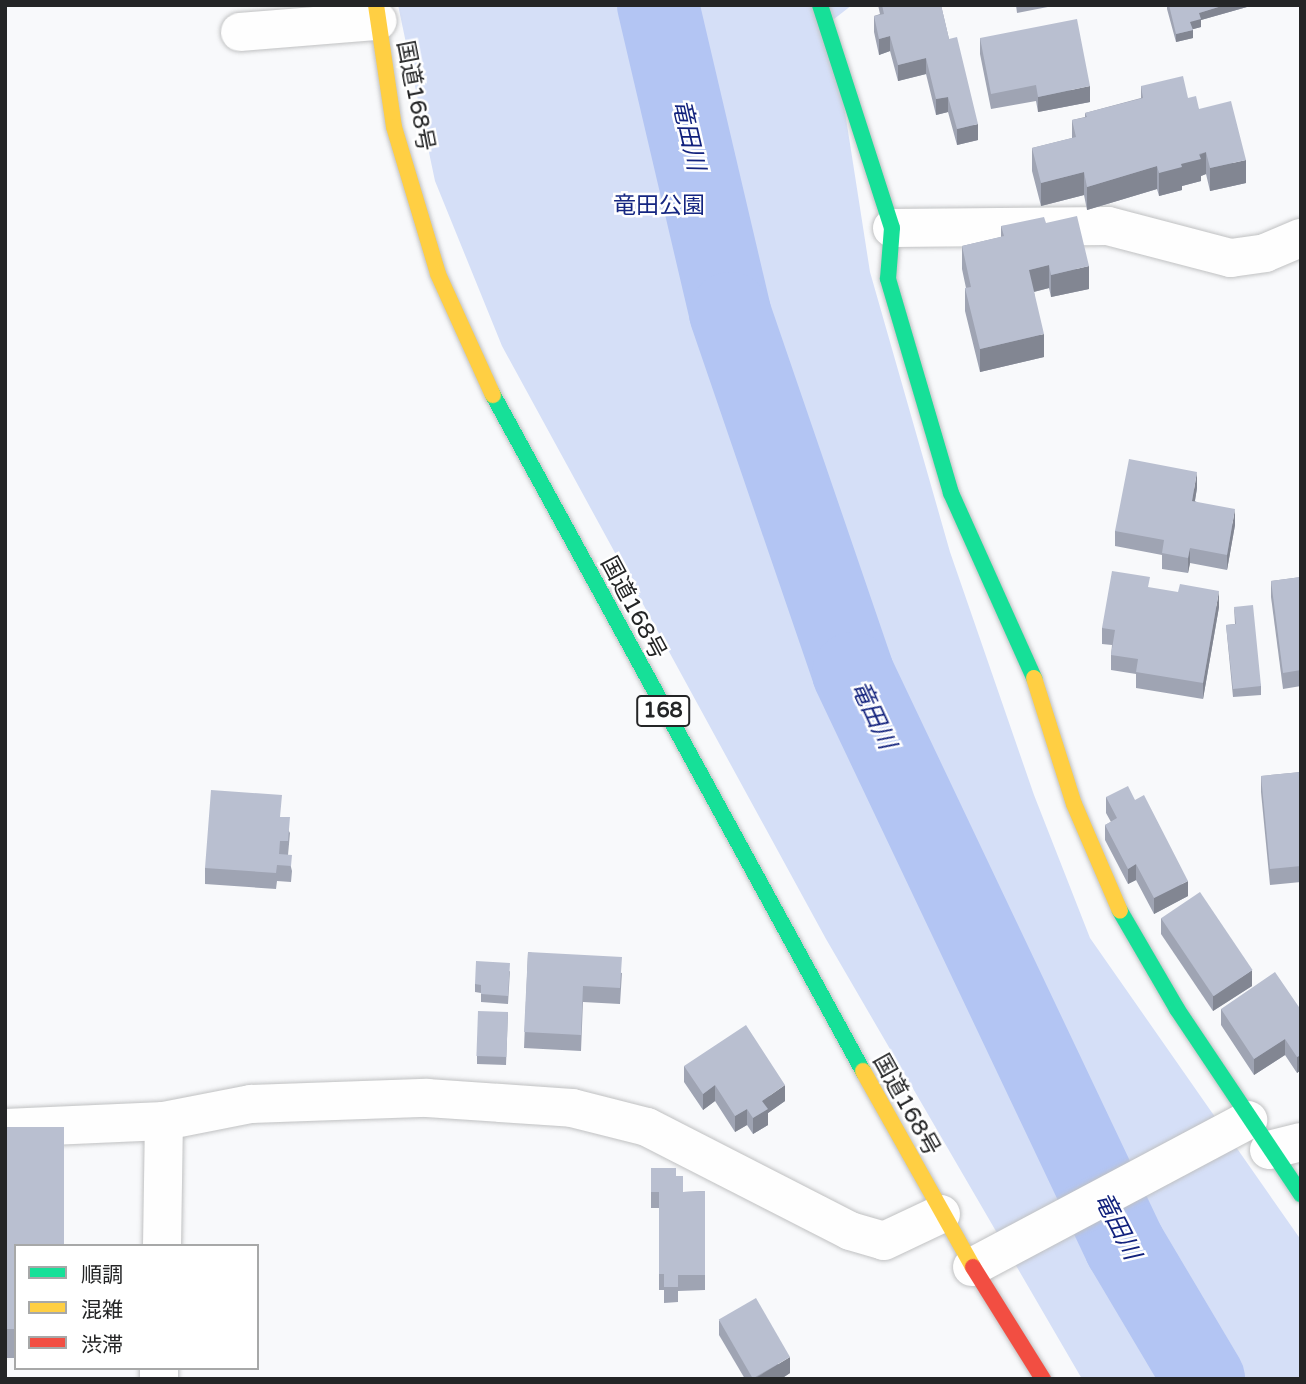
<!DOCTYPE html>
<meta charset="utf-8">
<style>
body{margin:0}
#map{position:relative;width:1306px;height:1384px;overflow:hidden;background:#f8f9fb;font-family:"Varela Round","Noto Sans JP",sans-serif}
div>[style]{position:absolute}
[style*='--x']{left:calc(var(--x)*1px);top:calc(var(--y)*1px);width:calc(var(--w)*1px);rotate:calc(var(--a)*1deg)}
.green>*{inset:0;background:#d5dff7}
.river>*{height:82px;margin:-41px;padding:0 41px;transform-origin:41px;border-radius:41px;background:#b3c5f3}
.roads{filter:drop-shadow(0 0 2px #c0c1c2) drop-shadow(0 0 2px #c0c1c2)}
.street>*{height:38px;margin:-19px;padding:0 19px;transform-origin:19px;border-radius:19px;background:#fefefe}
.fast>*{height:16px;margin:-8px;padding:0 8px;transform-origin:8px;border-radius:8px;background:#16e098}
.slow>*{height:16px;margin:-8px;padding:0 8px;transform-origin:8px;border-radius:8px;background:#ffcf43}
.jam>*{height:16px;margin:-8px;padding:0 8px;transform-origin:8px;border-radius:8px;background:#f24e42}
.wall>*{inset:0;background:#9fa4b3}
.shaded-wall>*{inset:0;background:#828692}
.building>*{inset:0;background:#b9bfd0;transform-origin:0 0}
span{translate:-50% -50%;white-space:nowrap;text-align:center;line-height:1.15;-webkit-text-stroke:5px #fff;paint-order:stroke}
.shield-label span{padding:2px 5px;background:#fff;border:2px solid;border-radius:5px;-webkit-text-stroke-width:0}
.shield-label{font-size:21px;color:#242526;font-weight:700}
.street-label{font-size:23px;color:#242526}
.park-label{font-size:23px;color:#152681}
.water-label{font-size:24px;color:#12227d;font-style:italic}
.frame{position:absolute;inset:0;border:7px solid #242526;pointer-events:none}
.legend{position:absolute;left:14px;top:1244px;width:245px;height:126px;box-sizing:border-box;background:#fff;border:2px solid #a7a8a8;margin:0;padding:9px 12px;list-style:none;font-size:21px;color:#242526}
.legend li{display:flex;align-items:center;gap:14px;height:35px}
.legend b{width:35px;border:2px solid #a7a8a8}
</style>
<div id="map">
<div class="green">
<i style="clip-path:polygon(398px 5px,852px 5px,820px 30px,843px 99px,870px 272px,950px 552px,1034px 795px,1090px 938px,1301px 1240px,1301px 1379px,1082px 1379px,826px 939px,502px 346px,435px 181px)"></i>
</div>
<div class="river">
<i style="--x:658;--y:5;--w:316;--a:76.8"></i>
<i style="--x:730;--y:313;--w:380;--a:71.1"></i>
<i style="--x:853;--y:673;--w:634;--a:64.61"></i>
<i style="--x:1125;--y:1246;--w:155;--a:59.3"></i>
</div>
<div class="roads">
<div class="street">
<i style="--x:240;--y:32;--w:138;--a:-4.6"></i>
<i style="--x:892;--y:228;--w:216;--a:-0.5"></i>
<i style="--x:1108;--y:226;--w:127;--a:14.6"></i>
<i style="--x:1231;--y:258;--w:34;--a:-8"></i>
<i style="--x:1265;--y:253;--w:39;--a:-23"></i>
<i style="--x:5;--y:1128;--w:159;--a:-2.5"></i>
<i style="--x:164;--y:1121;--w:89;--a:-11.1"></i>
<i style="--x:251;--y:1104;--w:176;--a:-2"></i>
<i style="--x:427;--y:1098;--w:145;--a:3.9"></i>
<i style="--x:572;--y:1108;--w:77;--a:14.2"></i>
<i style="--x:647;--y:1127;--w:228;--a:27.1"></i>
<i style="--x:850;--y:1231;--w:35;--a:16"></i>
<i style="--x:884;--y:1241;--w:63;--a:-25.3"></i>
<i style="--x:1269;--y:1150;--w:33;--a:-14"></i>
<i style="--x:162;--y:1246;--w:125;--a:-89.1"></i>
<i style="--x:972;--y:1267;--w:313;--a:-28"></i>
<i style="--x:159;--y:1379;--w:11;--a:-90"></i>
</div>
<div class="fast">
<i style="--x:820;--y:5;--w:234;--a:72.1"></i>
<i style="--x:892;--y:228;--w:51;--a:94.5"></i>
<i style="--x:888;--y:279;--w:223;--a:73.6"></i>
<i style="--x:951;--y:493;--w:203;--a:65.8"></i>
<i style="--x:493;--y:395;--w:771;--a:61.31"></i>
<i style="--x:1120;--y:911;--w:113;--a:59.8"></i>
<i style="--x:1177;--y:1009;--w:223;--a:56.2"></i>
</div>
<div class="slow">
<i style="--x:376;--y:5;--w:123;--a:81.6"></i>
<i style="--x:394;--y:127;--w:153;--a:73.3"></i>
<i style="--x:438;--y:274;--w:133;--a:65.6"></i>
<i style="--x:1034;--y:678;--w:132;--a:72.4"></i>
<i style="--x:1074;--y:804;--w:116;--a:66.7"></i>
<i style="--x:863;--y:1071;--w:225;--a:60.7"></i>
</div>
<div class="jam">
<i style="--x:973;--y:1267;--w:132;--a:58"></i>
</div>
</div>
<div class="wall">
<i style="clip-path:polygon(878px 5px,941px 5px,949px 39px,978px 140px,957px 145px,948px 112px,936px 115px,926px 74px,898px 81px,890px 51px,879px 55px,874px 32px,874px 16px,880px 14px)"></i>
<i style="clip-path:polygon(1016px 5px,1058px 5px,1017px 13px)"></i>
<i style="clip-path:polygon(1167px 5px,1254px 5px,1201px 20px,1201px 27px,1193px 29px,1193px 38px,1176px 42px,1167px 9px)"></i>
<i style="clip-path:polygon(980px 38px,1090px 102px,1038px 112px,1036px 101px,991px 109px,980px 54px)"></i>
<i style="clip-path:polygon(1141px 86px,1188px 98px,1199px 109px,1246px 183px,1210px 191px,1206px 174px,1201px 176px,1201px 181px,1182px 186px,1182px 190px,1159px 196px,1157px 189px,1087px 210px,1084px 195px,1041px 206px,1032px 171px,1032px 148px,1072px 138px,1072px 120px,1085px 117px,1085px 113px,1141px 98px)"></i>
<i style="clip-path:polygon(1046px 223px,1089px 289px,1051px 297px,1049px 288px,1034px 292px,1044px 357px,980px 372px,965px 311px,965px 288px,966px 288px,962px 269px,962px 246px,1001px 237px,1001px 226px)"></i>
<i style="clip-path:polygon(1197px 488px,1195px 501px,1235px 525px,1227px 570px,1190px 563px,1188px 573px,1162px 569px,1162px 555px,1115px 546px,1115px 531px)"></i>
<i style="clip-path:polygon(1301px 577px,1301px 686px,1283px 689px,1271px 597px,1271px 581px)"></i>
<i style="clip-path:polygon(1150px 588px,1219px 607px,1203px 699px,1136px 688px,1136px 674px,1111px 670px,1111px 655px,1112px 645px,1102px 644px,1102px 628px)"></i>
<i style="clip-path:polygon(1234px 607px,1261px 686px,1261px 695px,1233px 697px,1226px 625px,1235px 624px)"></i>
<i style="clip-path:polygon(1301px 772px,1301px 882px,1270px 885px,1261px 792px,1261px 776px)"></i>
<i style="clip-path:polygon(1106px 797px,1135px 800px,1188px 896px,1154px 914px,1136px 880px,1128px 884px,1105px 840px,1105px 825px,1111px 822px,1106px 813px)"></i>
<i style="clip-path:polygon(281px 817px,290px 833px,288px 855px,292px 871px,291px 882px,277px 881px,276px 889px,205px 884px,205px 868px)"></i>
<i style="clip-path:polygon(1161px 918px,1252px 986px,1213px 1011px,1161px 934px)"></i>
<i style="clip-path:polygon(528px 952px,622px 973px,620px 1004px,583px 1002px,581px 1051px,524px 1048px)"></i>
<i style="clip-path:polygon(510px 971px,508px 1004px,481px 1002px,481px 993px,475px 992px,475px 984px)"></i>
<i style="clip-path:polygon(1221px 1009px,1301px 1010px,1301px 1070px,1297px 1073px,1285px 1055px,1254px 1075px,1221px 1025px)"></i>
<i style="clip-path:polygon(508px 1012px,506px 1065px,477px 1064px,477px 1056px)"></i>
<i style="clip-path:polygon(684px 1066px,785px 1101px,768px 1113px,768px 1125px,753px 1134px,747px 1125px,735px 1132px,715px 1101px,703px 1110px,684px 1082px)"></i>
<i style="clip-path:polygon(5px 1127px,16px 1246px,16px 1358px,5px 1358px)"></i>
<i style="clip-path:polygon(651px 1168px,676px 1176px,683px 1192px,705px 1191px,705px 1290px,678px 1291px,678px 1302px,664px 1303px,664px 1290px,659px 1290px,659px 1208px,651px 1208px)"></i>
<i style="clip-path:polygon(719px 1320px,790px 1373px,781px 1379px,745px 1379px,719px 1335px)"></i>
</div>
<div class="shaded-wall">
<i style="clip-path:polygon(1225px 5px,1254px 5px,1201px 20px,1201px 27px,1190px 30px,1190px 22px,1199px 13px)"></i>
<i style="clip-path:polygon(1193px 30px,1193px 38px,1176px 42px,1176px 34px)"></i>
<i style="clip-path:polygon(890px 36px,890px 51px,879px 55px,879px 39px)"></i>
<i style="clip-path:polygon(926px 58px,926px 74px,898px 81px,898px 65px)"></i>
<i style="clip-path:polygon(1090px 86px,1090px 102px,1038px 112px,1038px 97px)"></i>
<i style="clip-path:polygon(948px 97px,948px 112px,936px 115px,936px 99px)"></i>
<i style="clip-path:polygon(978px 124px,978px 140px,957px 145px,957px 129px)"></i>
<i style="clip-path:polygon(1206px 152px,1206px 174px,1201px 176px,1201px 181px,1182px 186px,1182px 190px,1159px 196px,1159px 173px)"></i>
<i style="clip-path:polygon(1246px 160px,1246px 183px,1210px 191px,1210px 168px)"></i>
<i style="clip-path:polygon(1157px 166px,1157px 189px,1087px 210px,1087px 187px)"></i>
<i style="clip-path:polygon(1084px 172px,1084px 195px,1041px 206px,1041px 183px)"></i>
<i style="clip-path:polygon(1049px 265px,1049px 288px,1029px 293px,1029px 270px)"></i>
<i style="clip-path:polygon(1089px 266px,1089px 289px,1051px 297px,1051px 275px)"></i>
<i style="clip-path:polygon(1044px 334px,1044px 357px,980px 372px,980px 349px)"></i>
<i style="clip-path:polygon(1197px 472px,1197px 488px,1192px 517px,1192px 501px)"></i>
<i style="clip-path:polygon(1235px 509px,1235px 525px,1227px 570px,1227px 555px)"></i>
<i style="clip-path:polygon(1190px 548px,1190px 563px,1188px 573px,1188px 558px)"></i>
<i style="clip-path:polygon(1219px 591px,1219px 607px,1203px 699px,1203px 683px)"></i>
<i style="clip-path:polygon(1136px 864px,1136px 880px,1128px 884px,1128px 869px)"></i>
<i style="clip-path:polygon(1188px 881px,1188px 896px,1154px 914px,1154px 898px)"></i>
<i style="clip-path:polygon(1252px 970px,1252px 986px,1213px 1011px,1213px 996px)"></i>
<i style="clip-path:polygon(1285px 1039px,1285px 1055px,1254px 1075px,1254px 1059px)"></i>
<i style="clip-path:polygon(1301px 1055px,1301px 1070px,1297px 1073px,1297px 1057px)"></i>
<i style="clip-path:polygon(715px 1085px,715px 1101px,703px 1110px,703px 1094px)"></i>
<i style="clip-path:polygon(785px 1085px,785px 1101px,768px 1113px,768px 1125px,753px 1134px,753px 1118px,762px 1101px)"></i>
<i style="clip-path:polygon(747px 1109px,747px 1125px,735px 1132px,735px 1116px)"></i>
<i style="clip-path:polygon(790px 1357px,790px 1373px,781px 1379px,754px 1379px)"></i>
</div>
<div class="building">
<i style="clip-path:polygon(882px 5px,941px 5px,949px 39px,957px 37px,978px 124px,957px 129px,948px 97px,936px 99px,926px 58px,898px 65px,890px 36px,879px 39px,874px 16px,884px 14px)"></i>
<i style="clip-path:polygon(1169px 5px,1225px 5px,1199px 13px,1201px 19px,1190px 22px,1193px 30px,1176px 34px)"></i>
<i style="clip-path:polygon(1077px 19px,1090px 86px,1038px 97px,1036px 85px,991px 94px,980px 38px)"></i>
<i style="clip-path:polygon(1183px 76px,1188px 98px,1196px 96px,1199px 109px,1231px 101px,1246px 160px,1210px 168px,1206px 152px,1199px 154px,1201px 159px,1181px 164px,1182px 167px,1159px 173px,1157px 166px,1087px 187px,1084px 172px,1041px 183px,1032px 148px,1076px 137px,1072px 120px,1087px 117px,1085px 113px,1143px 98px,1141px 86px)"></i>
<i style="clip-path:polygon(1077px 216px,1089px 266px,1051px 275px,1049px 265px,1029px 270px,1044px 334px,980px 349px,965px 288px,971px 287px,962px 246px,1004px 236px,1001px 226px,1044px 217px,1046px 223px)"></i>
<i style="clip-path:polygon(1129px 459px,1197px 472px,1192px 501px,1235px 509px,1227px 555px,1190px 548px,1188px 558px,1162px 553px,1164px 540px,1115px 531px)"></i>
<i style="clip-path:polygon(1112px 571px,1150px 577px,1148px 587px,1178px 592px,1180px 584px,1219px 591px,1203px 683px,1136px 672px,1138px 659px,1111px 655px,1115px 630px,1102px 628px)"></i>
<i style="clip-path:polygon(1301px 577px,1301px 670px,1283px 673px,1271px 581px)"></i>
<i style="clip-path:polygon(1253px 605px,1261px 686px,1233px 689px,1226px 625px,1236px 624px,1234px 607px)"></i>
<i style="clip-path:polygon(1301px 772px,1301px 866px,1270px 869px,1261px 776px)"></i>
<i style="clip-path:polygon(1128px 786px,1135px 800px,1144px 795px,1188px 881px,1154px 898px,1136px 864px,1128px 869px,1105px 825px,1117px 818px,1106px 797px)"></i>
<i style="clip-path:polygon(211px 790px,282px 795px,280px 817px,290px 817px,288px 841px,280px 841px,279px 854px,292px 855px,291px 866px,277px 865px,276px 873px,205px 868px)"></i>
<i style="left:1200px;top:892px;width:94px;height:47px;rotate:56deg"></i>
<i style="clip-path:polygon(528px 952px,622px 957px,620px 988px,583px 986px,581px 1035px,524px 1032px)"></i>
<i style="clip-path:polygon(476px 961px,510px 963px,508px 996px,481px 994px,481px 985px,475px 984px)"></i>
<i style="clip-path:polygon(1275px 972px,1301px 1010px,1301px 1055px,1297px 1057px,1285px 1039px,1254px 1059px,1221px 1009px)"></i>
<i style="left:478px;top:1011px;width:30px;height:45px;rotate:2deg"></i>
<i style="clip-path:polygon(746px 1025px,785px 1085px,762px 1101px,768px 1109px,753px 1118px,747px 1109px,735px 1116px,715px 1085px,703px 1094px,684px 1066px)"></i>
<i style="clip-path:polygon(5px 1127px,64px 1127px,64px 1246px,16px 1246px,16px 1329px,5px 1329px)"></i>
<i style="clip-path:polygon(651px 1168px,676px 1168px,676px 1176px,683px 1176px,683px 1192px,705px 1191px,705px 1275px,678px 1275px,678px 1287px,664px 1287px,664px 1274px,659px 1274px,659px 1192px,651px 1192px)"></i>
<i style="left:756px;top:1298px;width:68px;height:43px;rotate:60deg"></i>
</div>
<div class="shield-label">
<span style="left:663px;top:711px">168</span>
</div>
<div class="street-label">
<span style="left:415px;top:96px;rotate:79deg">国道168号</span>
<span style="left:633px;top:608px;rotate:62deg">国道168号</span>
<span style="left:906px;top:1105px;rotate:61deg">国道168号</span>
</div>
<div class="park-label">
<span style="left:659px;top:206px">竜田公園</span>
</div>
<div class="water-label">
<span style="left:688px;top:135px;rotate:77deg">竜田川</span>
<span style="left:873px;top:715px;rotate:65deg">竜田川</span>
<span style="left:1117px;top:1226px;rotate:63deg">竜田川</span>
</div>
<div class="frame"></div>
<ul class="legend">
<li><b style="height:9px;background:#16e098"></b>順調</li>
<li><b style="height:9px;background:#ffcf43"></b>混雑</li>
<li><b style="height:9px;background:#f24e42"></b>渋滞</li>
</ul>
</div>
